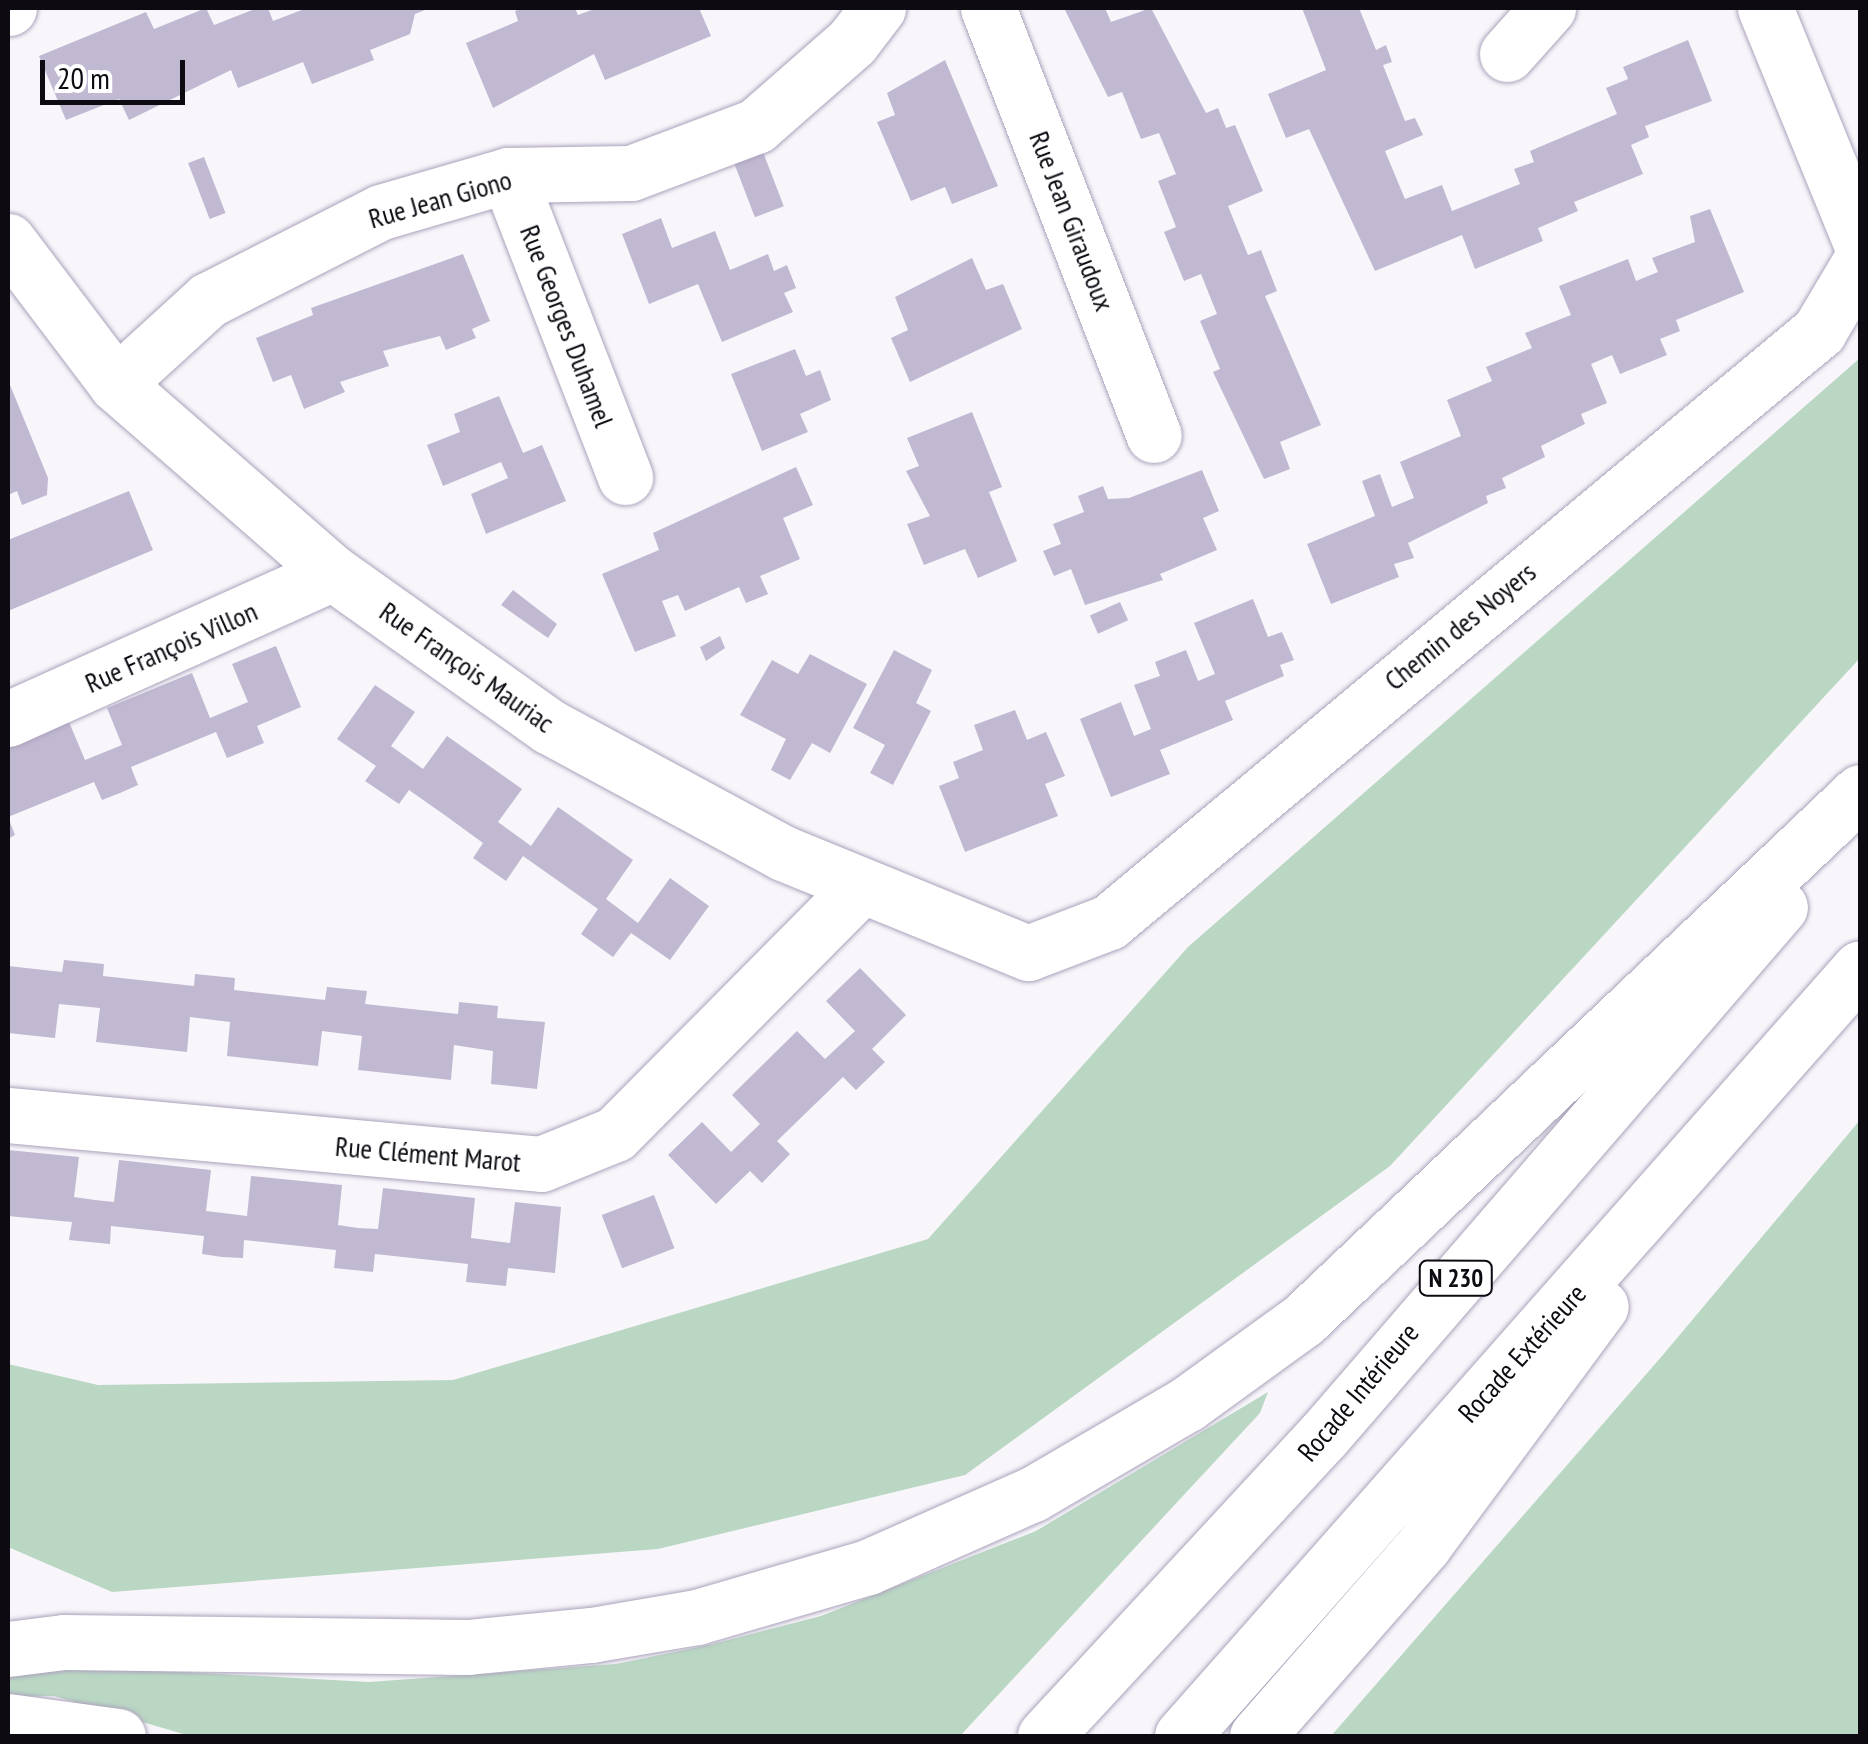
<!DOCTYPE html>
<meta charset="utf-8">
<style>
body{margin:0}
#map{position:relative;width:1868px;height:1744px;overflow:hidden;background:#f8f6fb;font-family:"PT Sans Narrow",sans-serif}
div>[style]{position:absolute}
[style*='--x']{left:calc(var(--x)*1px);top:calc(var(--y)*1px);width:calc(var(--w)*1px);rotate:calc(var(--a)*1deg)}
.green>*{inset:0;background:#bad7c4}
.building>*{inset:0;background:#c1b8d2;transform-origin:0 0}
.roads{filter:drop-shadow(0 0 2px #aba2bb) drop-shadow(0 0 2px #aba2bb)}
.minor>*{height:55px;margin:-27.5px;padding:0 27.5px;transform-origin:27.5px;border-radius:27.5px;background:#fff}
.highway>*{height:55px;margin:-27.5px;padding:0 27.5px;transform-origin:27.5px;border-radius:27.5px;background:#fff}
span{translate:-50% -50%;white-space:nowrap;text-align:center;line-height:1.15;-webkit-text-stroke:8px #fff;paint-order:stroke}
.shield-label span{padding:2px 8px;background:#fff;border:2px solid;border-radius:8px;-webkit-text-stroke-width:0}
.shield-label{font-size:25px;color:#0d0a12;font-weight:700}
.street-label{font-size:28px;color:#0d0a12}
.frame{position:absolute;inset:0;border:10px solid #0d0a12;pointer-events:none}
.scale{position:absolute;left:40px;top:60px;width:145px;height:45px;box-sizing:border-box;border:5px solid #0d0a12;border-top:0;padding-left:12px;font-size:30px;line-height:35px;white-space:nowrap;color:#0d0a12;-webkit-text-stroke:8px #fff;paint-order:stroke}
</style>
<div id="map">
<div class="green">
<i style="clip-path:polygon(1860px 358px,1860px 658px,1390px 1166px,965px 1475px,658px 1549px,112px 1592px,8px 1547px,8px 1364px,98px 1385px,453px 1380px,928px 1239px,1188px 947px)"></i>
<i style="clip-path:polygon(1860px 1120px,1860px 1736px,1331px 1736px,1662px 1356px)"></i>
<i style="clip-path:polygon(1268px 1392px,1260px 1413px,960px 1736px,190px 1736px,54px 1696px,8px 1697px,8px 1674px,89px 1667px,369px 1682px,616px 1664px,713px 1644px,821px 1616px,1036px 1531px)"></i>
</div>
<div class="building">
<i style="clip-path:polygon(206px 8px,214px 25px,257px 8px,268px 8px,273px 21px,307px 8px,430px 8px,415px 14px,410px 34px,370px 50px,374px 60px,312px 84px,303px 62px,238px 88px,231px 70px,129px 120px,119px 99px,66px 120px,39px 56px,146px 12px,154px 29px)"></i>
<i style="clip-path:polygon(523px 8px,575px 8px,578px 15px,597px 8px,699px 8px,711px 36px,605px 80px,594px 54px,493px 108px,466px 43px,518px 21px,515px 11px)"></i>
<i style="clip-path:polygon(1064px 8px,1105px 8px,1111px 22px,1151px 8px,1206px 113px,1218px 108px,1226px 128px,1235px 125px,1263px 191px,1228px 206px,1248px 255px,1261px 250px,1277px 291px,1265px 296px,1321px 425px,1280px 442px,1290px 469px,1264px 479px,1213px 372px,1220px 369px,1200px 321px,1217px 314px,1201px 274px,1184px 281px,1164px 232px,1176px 227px,1158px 181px,1176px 174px,1159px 133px,1141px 139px,1122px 92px,1108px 97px)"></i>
<i style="clip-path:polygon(1302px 8px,1359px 8px,1376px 50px,1386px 45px,1392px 62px,1383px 65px,1405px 121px,1415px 118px,1423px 135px,1385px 151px,1405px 199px,1442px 185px,1452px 211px,1520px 184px,1514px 169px,1534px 162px,1530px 151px,1617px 114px,1606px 88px,1628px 79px,1623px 67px,1688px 40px,1712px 101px,1645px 126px,1649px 137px,1631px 145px,1643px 174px,1574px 202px,1578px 211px,1538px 228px,1543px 241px,1475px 269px,1462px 235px,1375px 271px,1309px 129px,1286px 138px,1268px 94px,1326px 70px)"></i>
<i style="clip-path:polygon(945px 60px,998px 186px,952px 204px,945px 187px,911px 201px,877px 122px,895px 115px,887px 93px)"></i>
<i style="left:763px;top:152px;width:58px;height:31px;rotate:69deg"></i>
<i style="left:204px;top:157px;width:60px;height:17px;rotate:69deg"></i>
<i style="clip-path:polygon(1710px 209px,1744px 292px,1676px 320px,1680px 331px,1660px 339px,1667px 355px,1620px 374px,1612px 355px,1591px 364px,1607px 403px,1581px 414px,1585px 424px,1541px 446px,1545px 457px,1502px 478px,1506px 488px,1486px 496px,1488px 503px,1408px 543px,1414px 558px,1394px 564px,1399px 577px,1331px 604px,1307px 544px,1375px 516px,1362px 481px,1380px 474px,1392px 507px,1414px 498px,1400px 462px,1461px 436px,1447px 400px,1492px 381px,1486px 367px,1532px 348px,1525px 333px,1571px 315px,1559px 286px,1628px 259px,1636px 281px,1658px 272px,1652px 258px,1695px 242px,1690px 216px)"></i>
<i style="clip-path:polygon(661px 218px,672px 248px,715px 231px,730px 270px,768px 254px,774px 271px,787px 265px,796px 288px,784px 293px,793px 312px,722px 342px,698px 284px,649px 304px,622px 234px)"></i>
<i style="clip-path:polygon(463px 254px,490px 321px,472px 329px,476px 338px,446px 350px,440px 336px,383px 351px,389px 366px,340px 382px,345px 392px,304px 409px,291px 375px,273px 382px,256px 338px,313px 315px,311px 308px)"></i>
<i style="clip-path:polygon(972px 258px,986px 290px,1003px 284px,1022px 329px,910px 382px,891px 338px,908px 330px,895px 297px)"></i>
<i style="clip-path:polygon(795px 349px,806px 376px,820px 370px,831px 400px,800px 414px,808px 432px,762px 451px,731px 374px)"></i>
<i style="clip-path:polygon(8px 380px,48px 478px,47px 495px,22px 505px,17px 491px,8px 495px)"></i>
<i style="clip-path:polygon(499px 396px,523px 453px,542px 445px,566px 501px,486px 534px,471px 494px,508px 478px,501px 462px,443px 486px,427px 445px,460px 432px,454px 414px)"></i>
<i style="clip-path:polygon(972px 412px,1002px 487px,989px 492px,1017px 561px,978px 578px,965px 549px,924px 565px,907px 524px,930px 516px,906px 471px,919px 466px,907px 438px)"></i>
<i style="clip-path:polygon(796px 467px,813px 505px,783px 518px,800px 559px,760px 576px,768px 594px,746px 603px,739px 587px,685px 611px,678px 595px,662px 601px,676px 636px,635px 652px,602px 574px,659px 550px,653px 533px)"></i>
<i style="clip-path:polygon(1202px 470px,1219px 511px,1203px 518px,1217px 550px,1160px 574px,1163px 580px,1085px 605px,1071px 569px,1054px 576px,1043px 551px,1061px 544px,1053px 524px,1084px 512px,1078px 496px,1103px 486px,1108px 499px,1129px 498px)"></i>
<i style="clip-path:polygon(129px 491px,153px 550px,8px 611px,8px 540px)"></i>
<i style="clip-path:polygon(513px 590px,557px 624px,548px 638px,501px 605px)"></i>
<i style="clip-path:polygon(1253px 599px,1268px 637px,1282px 632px,1294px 660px,1280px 665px,1284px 676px,1225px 701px,1233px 720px,1160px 750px,1170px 774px,1111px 797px,1080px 719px,1121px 702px,1134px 736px,1151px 729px,1134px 685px,1160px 676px,1155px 662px,1186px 650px,1198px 681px,1215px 674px,1194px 623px)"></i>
<i style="left:1120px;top:602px;width:20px;height:33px;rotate:66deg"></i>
<i style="clip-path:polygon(720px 636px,725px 648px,706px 661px,700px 647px)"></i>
<i style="clip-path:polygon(276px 646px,301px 707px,257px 726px,264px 743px,227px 758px,216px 732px,131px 767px,138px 785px,120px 793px,102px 800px,94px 782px,8px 817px,15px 835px,8px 839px,8px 747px,69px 722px,85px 760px,122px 745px,107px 708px,192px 673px,210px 718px,248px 702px,232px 664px)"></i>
<i style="clip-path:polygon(894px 650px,932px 670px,916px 703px,931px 711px,893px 785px,870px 773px,885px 745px,853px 728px)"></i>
<i style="clip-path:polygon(810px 654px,867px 684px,830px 753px,812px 743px,790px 780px,771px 770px,786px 739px,740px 715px,772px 660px,798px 674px)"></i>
<i style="clip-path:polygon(375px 685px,415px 712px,391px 746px,423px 769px,447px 736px,522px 789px,498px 822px,531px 846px,558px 807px,633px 860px,606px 899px,638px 923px,670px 878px,709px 906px,670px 960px,631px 933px,613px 957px,581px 934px,598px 909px,523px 856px,506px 881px,473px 858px,483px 843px,446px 816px,409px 790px,399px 804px,365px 781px,376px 766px,337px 739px)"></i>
<i style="clip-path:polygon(1015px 710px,1027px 740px,1046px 732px,1065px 776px,1045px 784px,1058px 816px,965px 852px,939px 786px,959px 778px,953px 762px,983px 750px,974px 725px)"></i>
<i style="clip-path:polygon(64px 960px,104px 964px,103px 976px,194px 986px,195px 974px,235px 978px,234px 990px,325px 1000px,327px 987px,367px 991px,365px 1004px,458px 1014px,459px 1002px,498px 1006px,497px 1018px,545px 1022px,537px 1089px,491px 1084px,493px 1051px,454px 1045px,451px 1080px,358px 1070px,362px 1036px,322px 1031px,318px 1066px,227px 1056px,230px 1022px,190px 1017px,187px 1052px,96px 1042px,100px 1008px,59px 1004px,55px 1038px,8px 1033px,8px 966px,62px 972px)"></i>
<i style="clip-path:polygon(860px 968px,906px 1015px,872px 1049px,885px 1062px,856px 1090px,843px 1077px,777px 1141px,790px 1154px,762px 1183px,750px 1171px,716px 1204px,668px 1155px,702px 1122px,731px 1152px,760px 1124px,732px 1095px,797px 1031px,825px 1059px,855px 1031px,826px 1001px)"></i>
<i style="clip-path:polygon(8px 1150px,79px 1157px,74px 1197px,95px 1200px,114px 1202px,119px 1160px,211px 1170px,206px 1211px,247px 1216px,251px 1176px,342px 1185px,338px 1225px,358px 1228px,378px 1229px,383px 1188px,475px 1198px,471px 1238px,510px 1243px,515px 1202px,561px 1207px,555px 1273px,508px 1268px,506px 1286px,466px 1282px,468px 1264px,375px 1254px,373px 1272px,334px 1268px,336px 1250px,244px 1240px,243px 1258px,222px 1257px,202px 1254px,204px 1236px,111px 1226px,110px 1244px,69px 1240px,72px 1222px,8px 1216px)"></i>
<i style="left:654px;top:1195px;width:57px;height:56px;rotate:69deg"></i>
</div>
<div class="roads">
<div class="minor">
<i style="--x:8;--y:8;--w:1;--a:0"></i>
<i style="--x:988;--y:8;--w:458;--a:68.8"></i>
<i style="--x:1765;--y:8;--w:252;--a:67.8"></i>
<i style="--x:1507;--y:54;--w:62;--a:-48.3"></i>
<i style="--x:508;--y:175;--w:324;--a:68.8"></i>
<i style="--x:8;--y:241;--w:179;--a:52.9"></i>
<i style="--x:116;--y:384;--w:288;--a:41.1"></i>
<i style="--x:333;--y:573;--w:266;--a:35.4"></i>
<i style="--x:550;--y:727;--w:265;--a:28.4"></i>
<i style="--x:783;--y:853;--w:265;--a:22.2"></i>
<i style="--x:1028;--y:953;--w:87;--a:-20.9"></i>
<i style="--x:1109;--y:922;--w:924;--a:-39.77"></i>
<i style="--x:1819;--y:331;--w:80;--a:-59.3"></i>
<i style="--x:116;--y:384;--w:125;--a:-42.4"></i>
<i style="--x:208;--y:300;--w:194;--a:-27"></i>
<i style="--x:381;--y:212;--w:132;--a:-16.2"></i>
<i style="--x:508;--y:175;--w:123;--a:-0.9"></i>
<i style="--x:631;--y:173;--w:134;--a:-20.6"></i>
<i style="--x:756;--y:126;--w:128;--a:-41.2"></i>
<i style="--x:852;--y:42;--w:43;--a:-52.6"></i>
<i style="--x:8;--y:719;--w:356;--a:-24.2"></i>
<i style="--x:8;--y:1115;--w:535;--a:5.25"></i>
<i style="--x:541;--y:1164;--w:80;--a:-22.1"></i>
<i style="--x:615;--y:1134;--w:349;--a:-45.2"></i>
</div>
<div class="highway">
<i style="--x:8;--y:1649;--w:56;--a:-7.1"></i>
<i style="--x:64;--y:1642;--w:404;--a:0.7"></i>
<i style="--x:468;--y:1647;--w:124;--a:-5.6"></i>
<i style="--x:591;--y:1635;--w:108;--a:-9.6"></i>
<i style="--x:697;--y:1617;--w:178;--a:-16.3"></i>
<i style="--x:868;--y:1567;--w:180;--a:-23.9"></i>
<i style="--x:1033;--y:1494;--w:178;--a:-30.3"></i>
<i style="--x:1187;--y:1404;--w:143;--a:-35.9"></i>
<i style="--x:1303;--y:1320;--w:767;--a:-43.47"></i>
<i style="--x:8;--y:1721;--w:111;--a:7.8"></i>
<i style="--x:1045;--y:1736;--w:409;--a:-47.2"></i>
<i style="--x:1323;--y:1436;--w:699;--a:-49.18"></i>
<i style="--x:1182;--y:1736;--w:1024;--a:-48.56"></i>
<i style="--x:1257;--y:1736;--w:254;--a:-48.8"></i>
<i style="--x:1424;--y:1545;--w:297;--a:-53.5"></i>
</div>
</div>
<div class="shield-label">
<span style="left:1456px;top:1278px">N 230</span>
</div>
<div class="street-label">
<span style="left:440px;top:199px;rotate:-16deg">Rue Jean Giono</span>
<span style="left:1072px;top:221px;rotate:69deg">Rue Jean Giraudoux</span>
<span style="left:567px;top:326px;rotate:69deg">Rue Georges Duhamel</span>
<span style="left:1460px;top:626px;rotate:-39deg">Chemin des Noyers</span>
<span style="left:171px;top:647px;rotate:-24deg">Rue François Villon</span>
<span style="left:467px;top:667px;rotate:35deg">Rue François Mauriac</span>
<span style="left:428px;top:1154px;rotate:5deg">Rue Clément Marot</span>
<span style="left:1522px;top:1353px;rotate:-48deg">Rocade Extérieure</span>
<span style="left:1358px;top:1392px;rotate:-50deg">Rocade Intérieure</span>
</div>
<div class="frame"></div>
<div class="scale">20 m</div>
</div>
